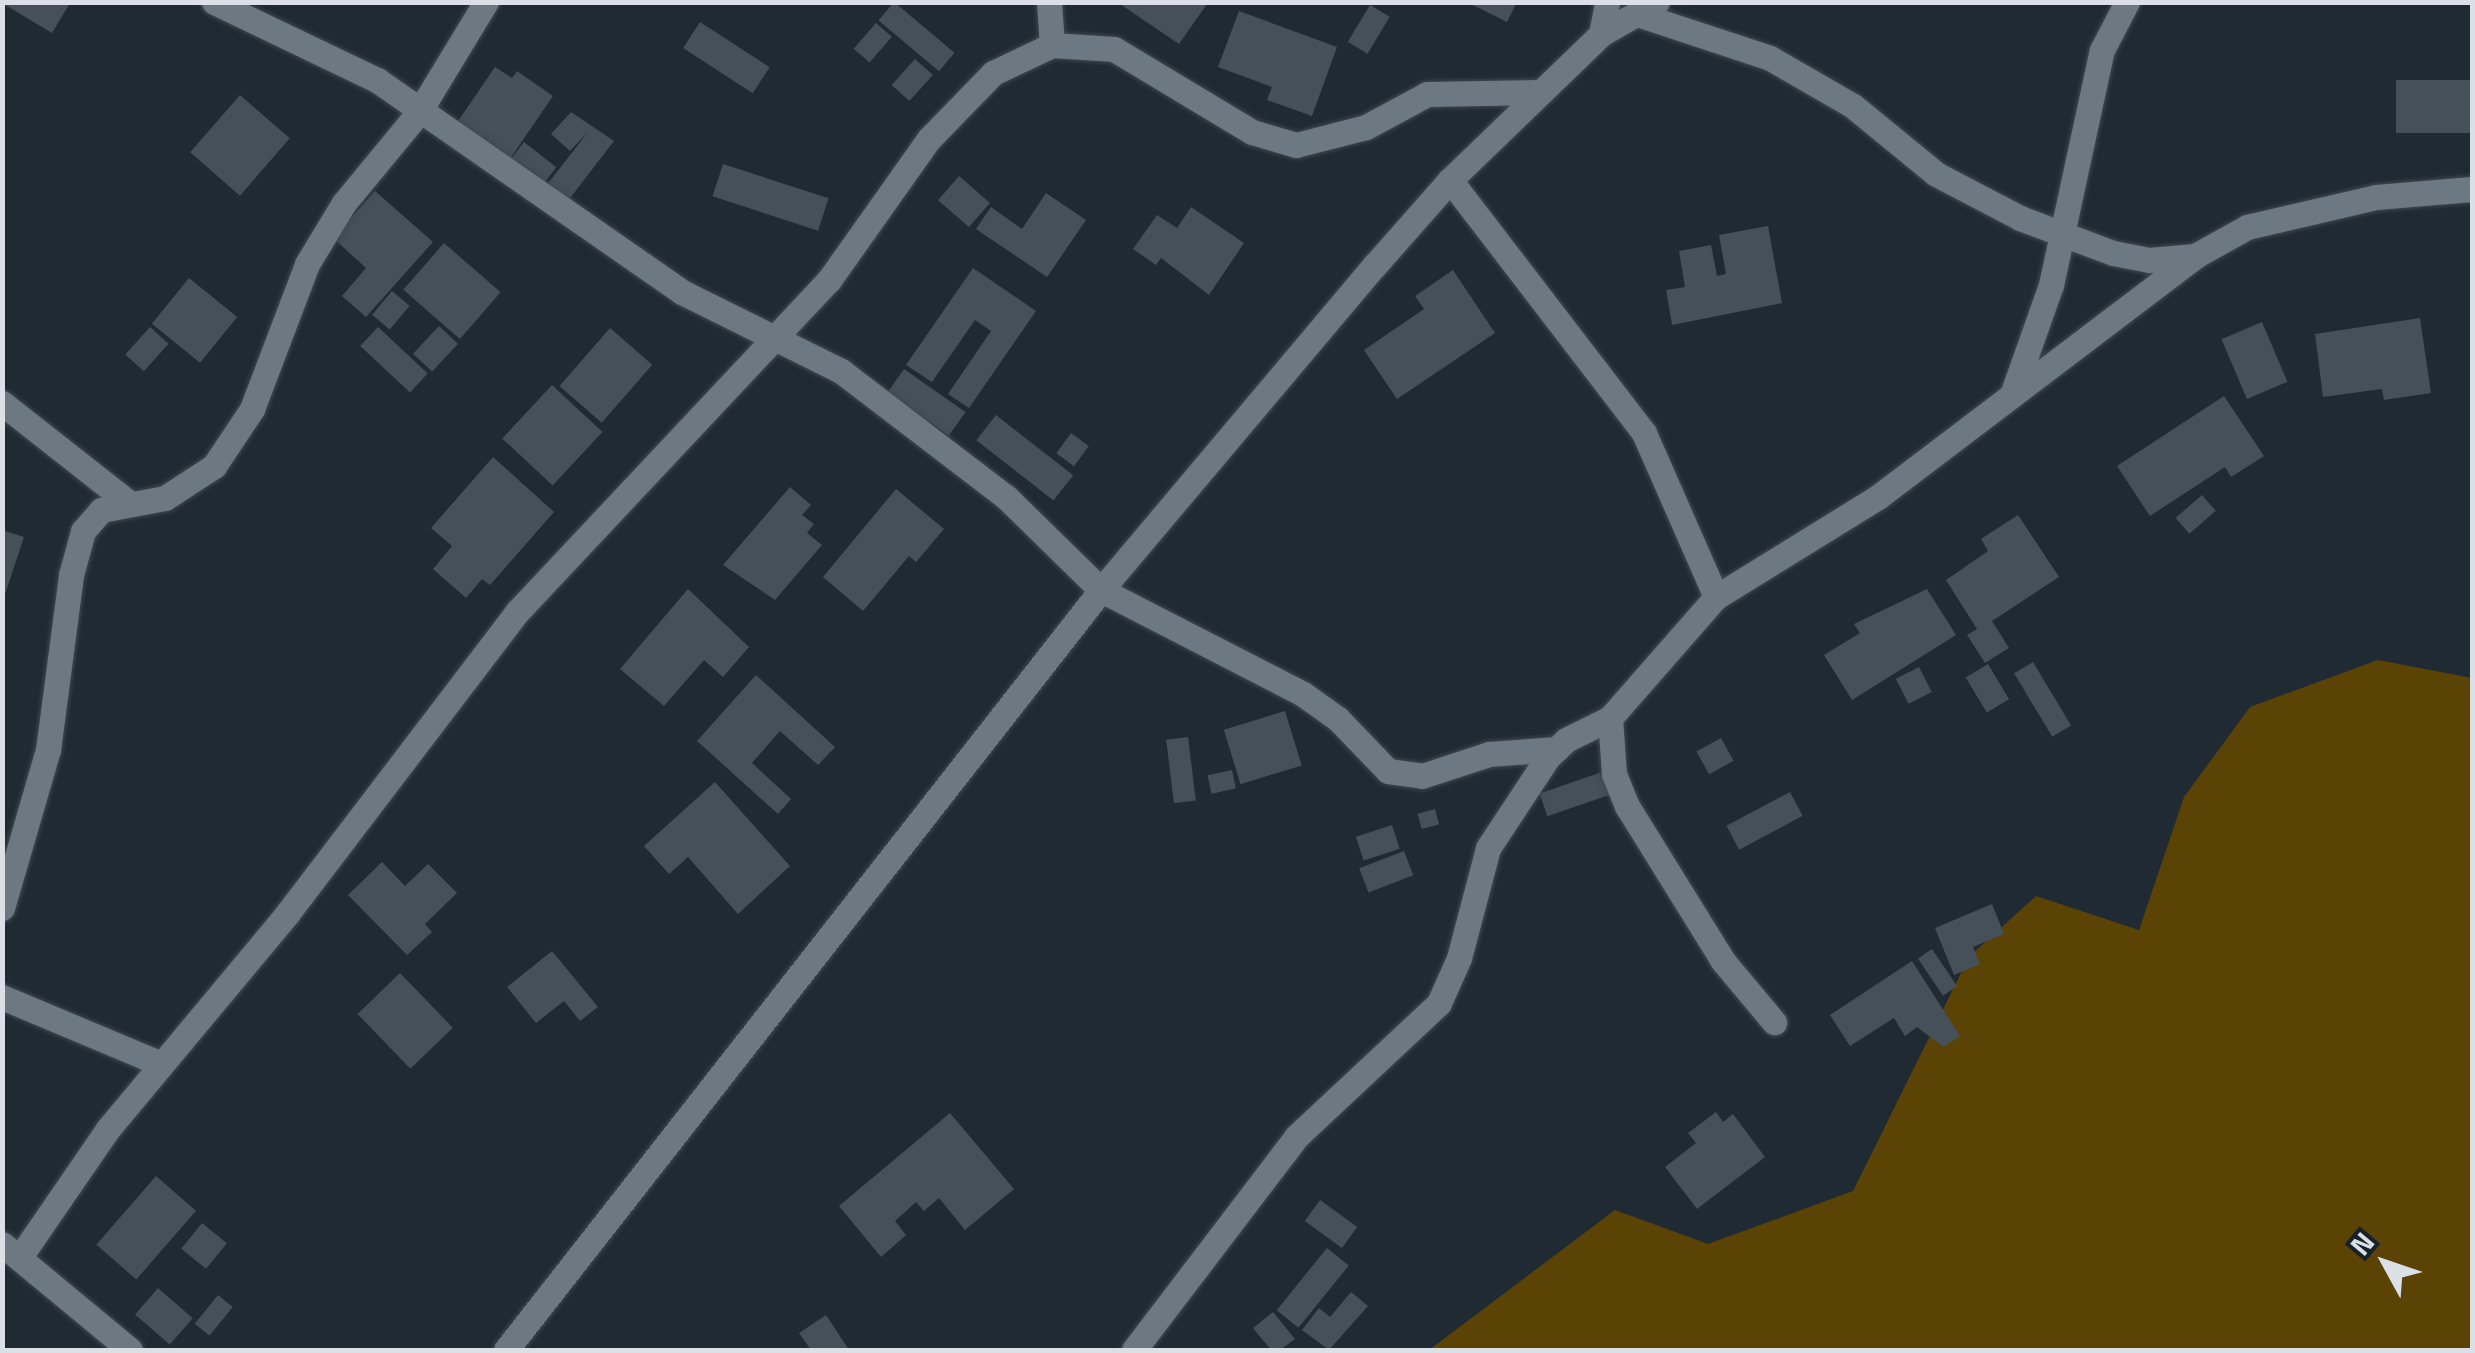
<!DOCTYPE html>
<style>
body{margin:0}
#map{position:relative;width:2475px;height:1353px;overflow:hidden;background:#202a33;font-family:"Titillium Web",sans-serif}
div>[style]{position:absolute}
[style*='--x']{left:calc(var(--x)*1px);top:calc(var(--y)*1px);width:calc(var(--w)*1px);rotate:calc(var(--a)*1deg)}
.green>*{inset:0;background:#5b4205}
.building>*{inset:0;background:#455059;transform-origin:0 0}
.roads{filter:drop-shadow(0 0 2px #3f484f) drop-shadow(0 0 2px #3f484f)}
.street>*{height:25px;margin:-12.5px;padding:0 12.5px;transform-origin:12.5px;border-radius:12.5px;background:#6c7882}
span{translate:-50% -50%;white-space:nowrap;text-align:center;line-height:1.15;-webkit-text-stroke:8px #172129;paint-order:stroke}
.frame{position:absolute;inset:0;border:5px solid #dae0e6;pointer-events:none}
.north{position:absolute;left:2335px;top:1213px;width:100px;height:100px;-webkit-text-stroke:8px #172129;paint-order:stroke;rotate:310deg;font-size:28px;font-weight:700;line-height:40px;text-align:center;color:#dae0e6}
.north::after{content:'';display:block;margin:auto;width:35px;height:45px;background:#dae0e6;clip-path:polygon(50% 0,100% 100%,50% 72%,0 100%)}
</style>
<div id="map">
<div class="green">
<i style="clip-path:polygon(2378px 660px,2472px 678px,2472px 1350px,1429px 1350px,1615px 1210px,1708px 1244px,1853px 1191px,1969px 957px,2036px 896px,2139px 930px,2184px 797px,2250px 707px)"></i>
</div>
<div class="building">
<i style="left:894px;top:2px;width:79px;height:24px;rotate:40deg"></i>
<i style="clip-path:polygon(1117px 2px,1205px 2px,1207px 4px,1179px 44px)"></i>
<i style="clip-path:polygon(1467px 2px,1517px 2px,1507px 22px)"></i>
<i style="clip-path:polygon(2px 3px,70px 3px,52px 33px)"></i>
<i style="left:1370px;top:5px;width:23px;height:43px;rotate:31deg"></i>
<i style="clip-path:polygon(1239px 11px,1337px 47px,1312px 116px,1267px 100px,1272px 87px,1218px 67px)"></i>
<i style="left:700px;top:22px;width:83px;height:31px;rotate:33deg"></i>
<i style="left:876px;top:23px;width:21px;height:34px;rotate:41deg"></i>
<i style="left:915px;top:59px;width:24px;height:35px;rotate:42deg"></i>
<i style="clip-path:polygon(495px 67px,512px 78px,517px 71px,553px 96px,505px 166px,452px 130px)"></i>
<i style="left:2472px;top:80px;width:53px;height:76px;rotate:90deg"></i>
<i style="left:240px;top:95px;width:66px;height:76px;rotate:41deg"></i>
<i style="clip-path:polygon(571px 112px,614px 141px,567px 202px,546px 186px,588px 132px,570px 151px,551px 134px)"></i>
<i style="left:524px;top:142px;width:41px;height:24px;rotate:38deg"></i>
<i style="left:723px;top:164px;width:111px;height:34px;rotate:18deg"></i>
<i style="left:959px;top:176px;width:41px;height:32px;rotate:41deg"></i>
<i style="clip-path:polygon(375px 191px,433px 242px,366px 317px,342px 296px,366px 268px,333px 238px)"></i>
<i style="clip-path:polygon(1046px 193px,1086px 220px,1047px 277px,976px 229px,991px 207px,1022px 229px)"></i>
<i style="clip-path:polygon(1191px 207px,1244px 243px,1209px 295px,1161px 258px,1156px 265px,1133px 249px,1157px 215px,1177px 228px)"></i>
<i style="clip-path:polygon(1768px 226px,1782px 303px,1672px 325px,1666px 290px,1685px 287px,1679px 251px,1711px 245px,1717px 276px,1726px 274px,1719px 235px)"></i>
<i style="left:444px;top:243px;width:75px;height:62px;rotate:41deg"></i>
<i style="clip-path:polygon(973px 268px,1036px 311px,969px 408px,948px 394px,991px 331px,975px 320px,932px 382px,906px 365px)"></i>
<i style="clip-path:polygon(1453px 270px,1495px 333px,1397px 399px,1364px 350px,1424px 309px,1415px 296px)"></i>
<i style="left:189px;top:278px;width:62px;height:59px;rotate:39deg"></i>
<i style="left:392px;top:291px;width:23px;height:31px;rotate:40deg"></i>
<i style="clip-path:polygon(2420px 318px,2431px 393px,2384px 400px,2382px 389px,2323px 397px,2315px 334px)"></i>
<i style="left:2262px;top:322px;width:65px;height:44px;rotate:67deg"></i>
<i style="left:439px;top:326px;width:26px;height:38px;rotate:43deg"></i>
<i style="left:150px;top:327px;width:25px;height:37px;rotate:42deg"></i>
<i style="left:378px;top:327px;width:68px;height:26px;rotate:43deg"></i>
<i style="left:610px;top:328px;width:56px;height:77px;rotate:41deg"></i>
<i style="left:904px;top:369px;width:75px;height:29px;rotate:35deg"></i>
<i style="left:552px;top:385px;width:69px;height:73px;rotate:43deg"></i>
<i style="clip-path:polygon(2224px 396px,2264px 456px,2231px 477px,2225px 467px,2150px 516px,2117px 466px)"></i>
<i style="left:996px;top:415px;width:98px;height:32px;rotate:38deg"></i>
<i style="left:1071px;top:433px;width:22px;height:25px;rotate:36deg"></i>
<i style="clip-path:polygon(493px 457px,554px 512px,490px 585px,482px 579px,466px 598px,433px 569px,452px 546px,431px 528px)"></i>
<i style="clip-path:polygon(790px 487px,811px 505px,802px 515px,814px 524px,807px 533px,822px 545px,775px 600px,723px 565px)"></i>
<i style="clip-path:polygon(896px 489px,944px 529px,916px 562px,909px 556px,863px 611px,823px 577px)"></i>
<i style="left:2202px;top:495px;width:21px;height:35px;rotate:49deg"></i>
<i style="clip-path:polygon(2018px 515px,2059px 577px,1992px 621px,2009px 648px,1985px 663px,1967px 635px,1977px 629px,1946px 580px,1988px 551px,1981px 539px)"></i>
<i style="clip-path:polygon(2px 530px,24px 537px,3px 600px,2px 600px)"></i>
<i style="clip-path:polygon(688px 589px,749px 647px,723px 677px,704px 660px,664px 706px,620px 669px)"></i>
<i style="clip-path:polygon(1927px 589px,1956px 635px,1852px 700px,1824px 655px,1860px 633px,1854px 624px)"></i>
<i style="left:2033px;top:662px;width:74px;height:22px;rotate:59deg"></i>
<i style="left:1988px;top:664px;width:41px;height:26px;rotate:59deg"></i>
<i style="left:1919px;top:667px;width:28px;height:26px;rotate:63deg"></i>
<i style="clip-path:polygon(756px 675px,835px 747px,818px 765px,780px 731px,752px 763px,791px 799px,778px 814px,697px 741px)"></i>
<i style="left:1285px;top:711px;width:57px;height:64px;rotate:73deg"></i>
<i style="left:1188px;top:737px;width:64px;height:22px;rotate:83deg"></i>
<i style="left:1721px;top:738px;width:26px;height:28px;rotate:61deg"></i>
<i style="left:1232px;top:770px;width:19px;height:25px;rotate:78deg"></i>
<i style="left:1602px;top:772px;width:24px;height:66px;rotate:71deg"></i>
<i style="clip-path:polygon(715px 782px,790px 866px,738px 914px,688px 857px,669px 874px,644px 846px)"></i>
<i style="left:1790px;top:792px;width:27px;height:72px;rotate:62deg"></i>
<i style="left:1435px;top:809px;width:16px;height:18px;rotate:75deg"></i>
<i style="left:1392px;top:825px;width:25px;height:38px;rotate:72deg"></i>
<i style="left:1404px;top:851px;width:26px;height:48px;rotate:69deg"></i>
<i style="clip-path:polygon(382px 862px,405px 886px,428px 864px,457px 893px,425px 924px,432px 932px,407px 955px,348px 895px)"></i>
<i style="clip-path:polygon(1992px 904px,2004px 934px,1973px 947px,1980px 964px,1954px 975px,1935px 928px)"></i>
<i style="left:1932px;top:949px;width:45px;height:17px;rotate:56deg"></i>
<i style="clip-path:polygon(552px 951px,598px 1007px,580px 1021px,564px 1001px,536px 1023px,507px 987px)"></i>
<i style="clip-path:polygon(1912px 961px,1960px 1036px,1943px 1047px,1917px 1027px,1905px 1036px,1894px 1018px,1850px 1046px,1830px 1015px)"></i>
<i style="left:400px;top:973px;width:76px;height:59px;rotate:46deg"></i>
<i style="clip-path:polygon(1716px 1112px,1723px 1122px,1733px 1114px,1765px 1157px,1697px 1209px,1665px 1167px,1696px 1143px,1688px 1133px)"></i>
<i style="clip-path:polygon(950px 1113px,1014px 1189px,965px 1230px,939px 1198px,924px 1211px,916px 1202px,895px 1221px,906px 1235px,881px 1257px,839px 1206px)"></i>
<i style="left:156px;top:1176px;width:53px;height:91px;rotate:41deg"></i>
<i style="left:1320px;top:1200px;width:46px;height:26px;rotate:36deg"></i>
<i style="left:202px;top:1223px;width:32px;height:33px;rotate:39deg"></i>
<i style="left:1327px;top:1248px;width:28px;height:80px;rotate:39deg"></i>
<i style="left:158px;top:1288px;width:46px;height:35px;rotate:41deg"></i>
<i style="clip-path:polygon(1351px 1292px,1368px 1306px,1329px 1350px,1302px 1330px,1319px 1308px,1330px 1317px)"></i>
<i style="left:218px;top:1295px;width:19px;height:37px;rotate:39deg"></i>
<i style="clip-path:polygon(1273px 1312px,1295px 1339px,1280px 1350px,1271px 1350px,1253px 1328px)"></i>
<i style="clip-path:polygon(826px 1315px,849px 1350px,811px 1350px,799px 1333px)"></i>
</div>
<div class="roads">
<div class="street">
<i style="--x:214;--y:2;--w:181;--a:25.6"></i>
<i style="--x:377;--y:80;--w:371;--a:34.8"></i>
<i style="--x:682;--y:292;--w:178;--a:26.4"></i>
<i style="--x:841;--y:371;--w:208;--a:37.4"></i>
<i style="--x:1006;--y:497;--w:133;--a:44.4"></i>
<i style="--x:1101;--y:590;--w:227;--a:27.2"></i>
<i style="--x:1303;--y:694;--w:43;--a:35.5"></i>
<i style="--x:1338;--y:719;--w:72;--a:46.1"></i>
<i style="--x:1388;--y:771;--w:34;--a:8"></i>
<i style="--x:1422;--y:776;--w:71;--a:-18.2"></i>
<i style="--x:1489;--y:754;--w:68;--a:-4.2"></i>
<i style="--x:1049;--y:2;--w:43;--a:86"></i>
<i style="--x:1637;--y:14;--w:140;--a:18.3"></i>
<i style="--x:1770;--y:58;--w:96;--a:30"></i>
<i style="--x:1853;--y:106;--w:107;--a:39.3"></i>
<i style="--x:1936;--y:174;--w:95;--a:27.6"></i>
<i style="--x:2020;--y:218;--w:99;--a:20.6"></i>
<i style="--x:2113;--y:253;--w:37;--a:11"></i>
<i style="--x:2149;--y:260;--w:46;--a:-5"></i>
<i style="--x:1601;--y:34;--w:33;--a:-79"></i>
<i style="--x:1450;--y:180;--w:319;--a:52.5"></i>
<i style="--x:1644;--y:433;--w:179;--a:66.3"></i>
<i style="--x:2012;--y:395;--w:117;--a:-70.5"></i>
<i style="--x:2051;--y:285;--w:240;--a:-77.8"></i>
<i style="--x:2102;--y:50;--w:54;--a:-62.5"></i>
<i style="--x:2;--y:403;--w:160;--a:38.2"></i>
<i style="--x:1610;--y:718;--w:56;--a:85.9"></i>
<i style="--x:1614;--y:774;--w:35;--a:68"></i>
<i style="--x:1627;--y:806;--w:182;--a:58.2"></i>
<i style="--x:1723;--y:961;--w:80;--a:50.1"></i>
<i style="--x:2;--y:908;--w:165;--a:-73.8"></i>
<i style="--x:48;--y:750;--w:177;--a:-82.5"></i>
<i style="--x:71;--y:575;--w:46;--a:-74.7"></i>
<i style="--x:83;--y:531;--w:28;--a:-49"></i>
<i style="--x:101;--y:510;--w:65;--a:-10.6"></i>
<i style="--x:165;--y:498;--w:59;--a:-33.1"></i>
<i style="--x:214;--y:466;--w:69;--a:-56.3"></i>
<i style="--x:252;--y:409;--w:155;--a:-69.2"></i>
<i style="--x:307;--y:264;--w:71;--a:-58.8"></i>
<i style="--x:344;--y:203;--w:118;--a:-50.5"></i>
<i style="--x:419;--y:112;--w:129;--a:-58.7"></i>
<i style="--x:2;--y:997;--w:170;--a:22.8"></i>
<i style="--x:2;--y:1244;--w:166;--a:39.6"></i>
<i style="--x:22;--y:1254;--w:152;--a:-55.5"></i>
<i style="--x:108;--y:1129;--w:280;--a:-50.2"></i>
<i style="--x:287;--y:914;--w:381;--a:-52.7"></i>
<i style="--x:518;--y:611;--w:454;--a:-46.8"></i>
<i style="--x:829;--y:280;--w:173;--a:-54.7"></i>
<i style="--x:929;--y:139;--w:92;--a:-45.9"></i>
<i style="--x:993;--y:73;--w:65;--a:-25.4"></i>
<i style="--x:1052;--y:45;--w:62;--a:3.7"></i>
<i style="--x:1114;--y:49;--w:161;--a:31"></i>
<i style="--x:1252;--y:132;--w:46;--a:16.5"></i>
<i style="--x:1296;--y:145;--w:72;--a:-14.4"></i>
<i style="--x:1366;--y:127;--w:69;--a:-28.4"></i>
<i style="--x:1427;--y:94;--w:114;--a:-1"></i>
<i style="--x:506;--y:1350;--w:965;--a:-51.94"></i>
<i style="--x:1101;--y:590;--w:425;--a:-49.9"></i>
<i style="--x:1375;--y:265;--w:113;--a:-48.6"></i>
<i style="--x:1450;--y:180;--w:210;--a:-44"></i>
<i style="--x:1601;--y:34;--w:64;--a:-29.7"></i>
<i style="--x:1134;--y:1350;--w:268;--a:-52.7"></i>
<i style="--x:1296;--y:1137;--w:196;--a:-43.1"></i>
<i style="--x:1439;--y:1003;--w:49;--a:-66"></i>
<i style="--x:1459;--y:958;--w:114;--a:-75.2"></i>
<i style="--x:1488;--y:848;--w:109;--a:-56.6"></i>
<i style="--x:1548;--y:757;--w:25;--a:-43"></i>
<i style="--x:1566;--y:740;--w:49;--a:-26.6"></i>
<i style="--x:1610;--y:718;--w:161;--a:-48.8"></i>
<i style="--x:1716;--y:597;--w:190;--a:-31.7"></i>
<i style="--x:1878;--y:497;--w:398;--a:-37.2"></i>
<i style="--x:2195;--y:256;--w:60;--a:-29.1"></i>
<i style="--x:2247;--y:227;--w:132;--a:-13.1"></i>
<i style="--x:2376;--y:197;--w:96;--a:-4.8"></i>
</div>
</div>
<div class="frame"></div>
<div class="north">N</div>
</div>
